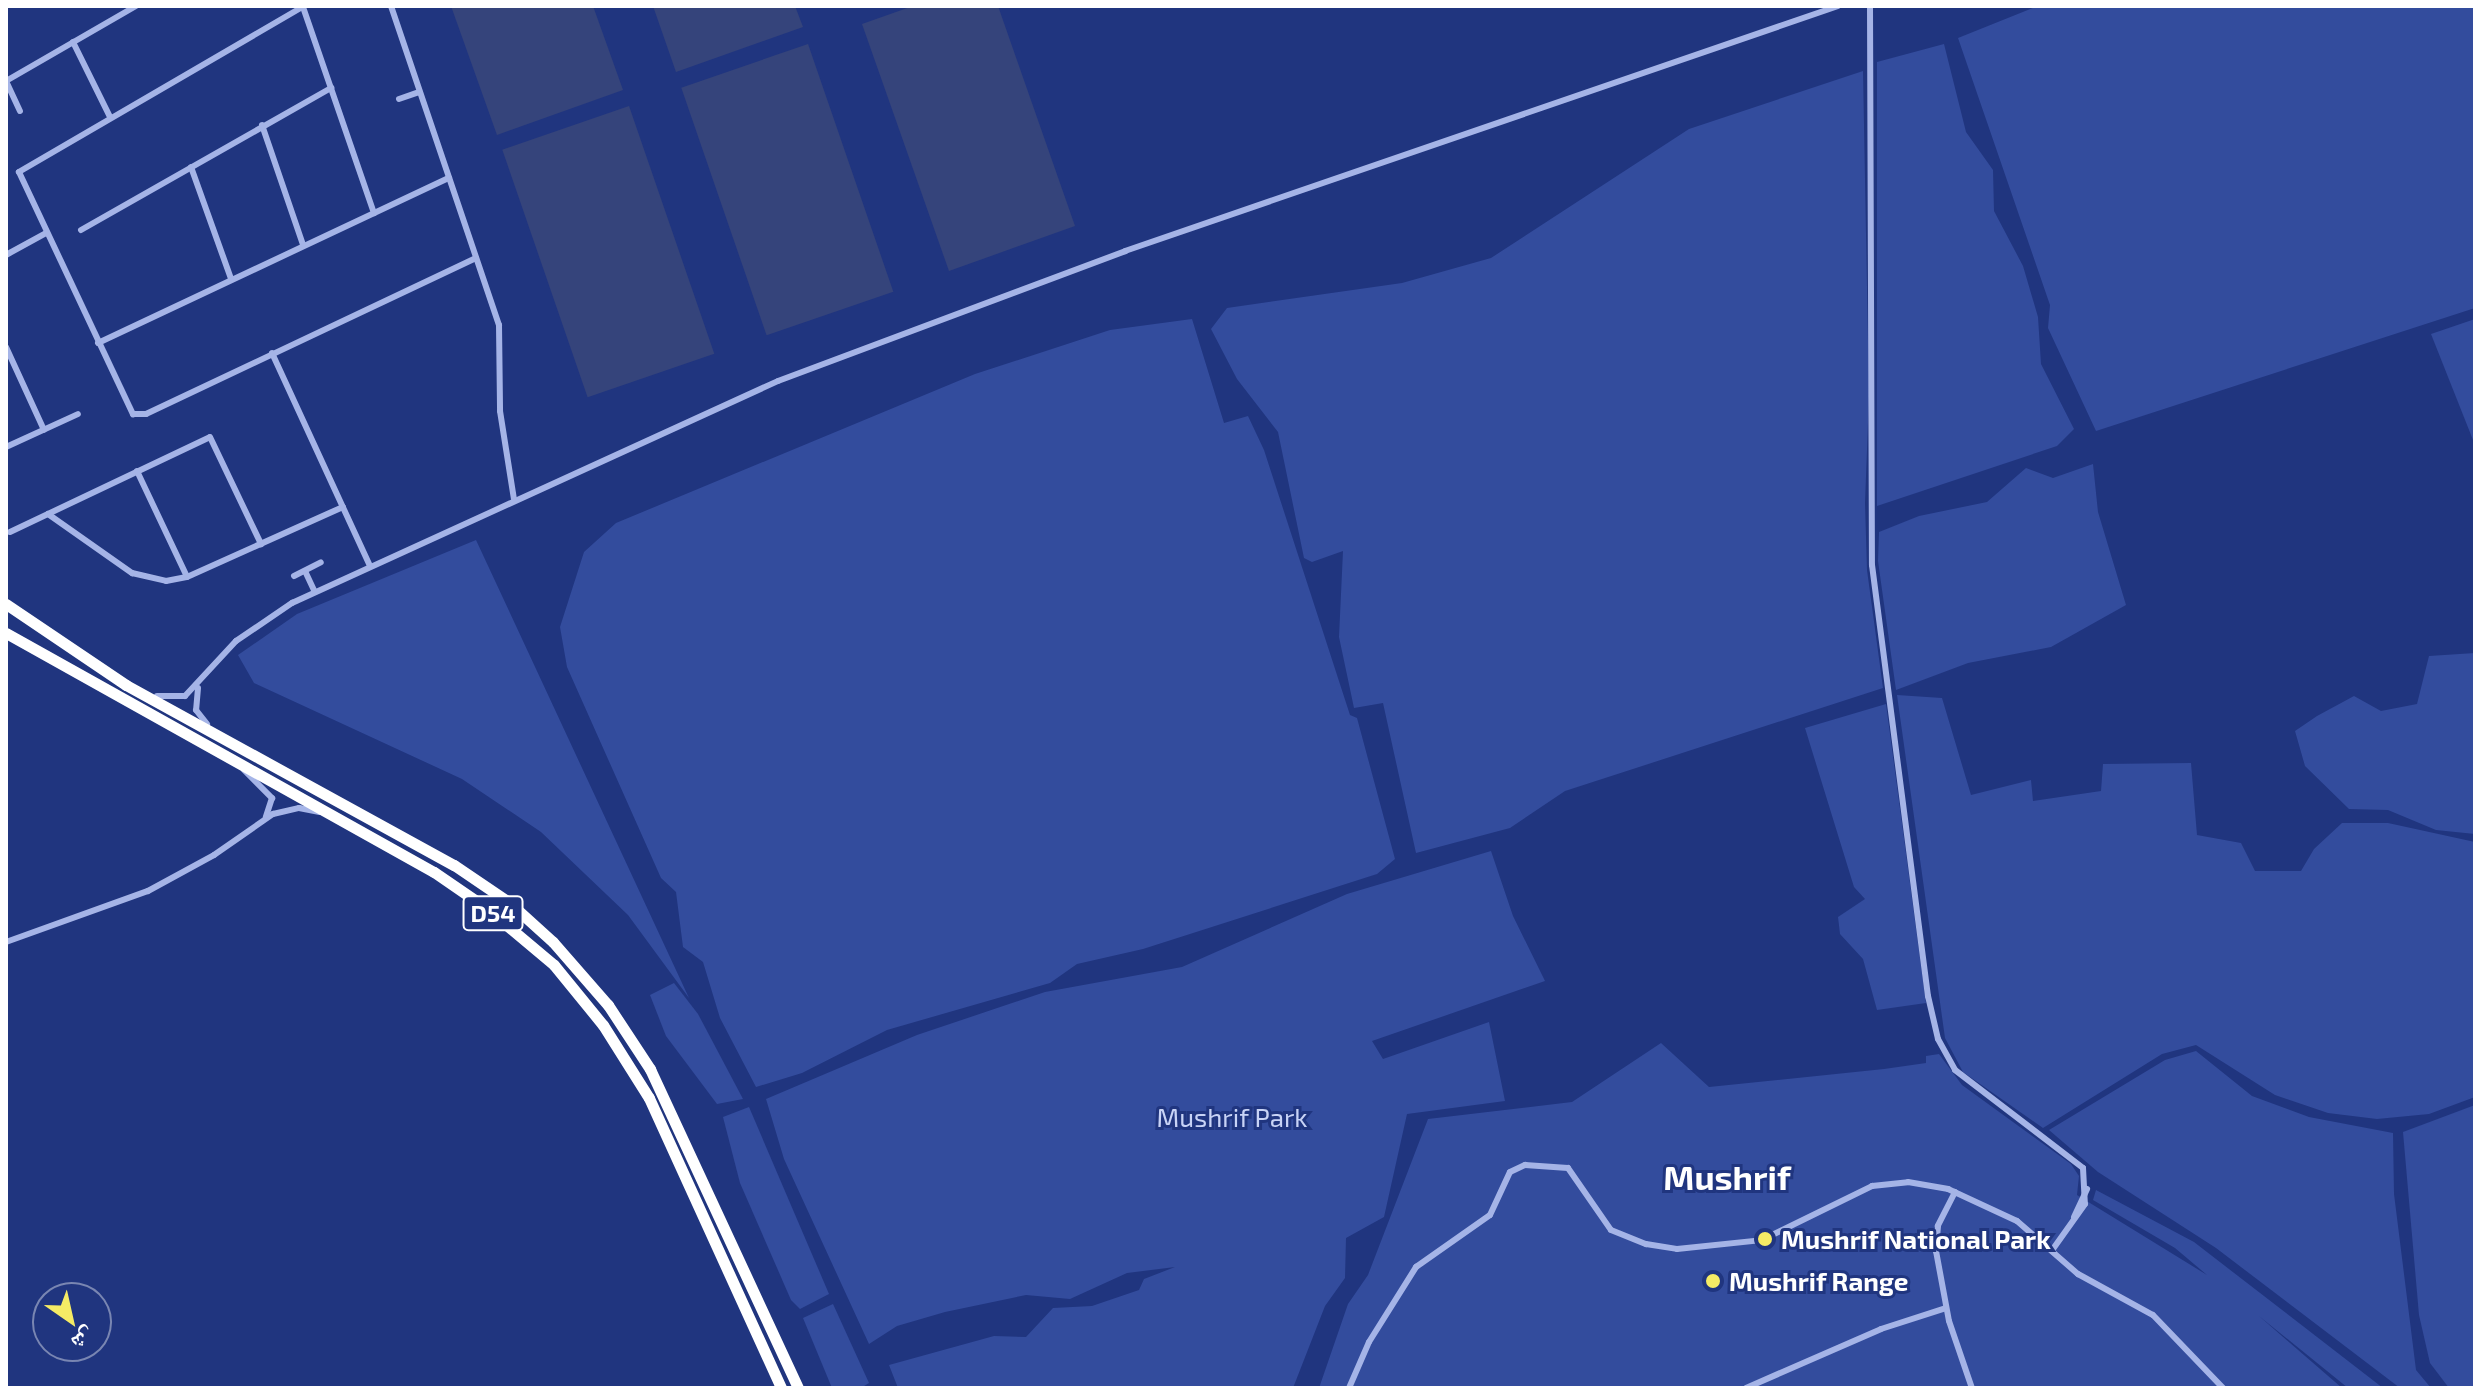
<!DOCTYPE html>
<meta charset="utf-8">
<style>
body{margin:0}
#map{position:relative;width:2481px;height:1394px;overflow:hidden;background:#20357f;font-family:"Exo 2","Noto Naskh Arabic",sans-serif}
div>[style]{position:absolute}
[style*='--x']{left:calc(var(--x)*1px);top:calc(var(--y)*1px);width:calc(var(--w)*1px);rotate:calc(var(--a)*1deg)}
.green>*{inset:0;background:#334c9d}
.water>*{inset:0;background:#35447b;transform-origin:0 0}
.street>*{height:6px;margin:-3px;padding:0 3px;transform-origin:3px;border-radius:3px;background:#a5b4e7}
.highway>*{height:11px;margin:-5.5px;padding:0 5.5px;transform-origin:5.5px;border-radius:5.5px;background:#fff}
.dots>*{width:22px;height:22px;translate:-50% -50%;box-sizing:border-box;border:4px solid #20357f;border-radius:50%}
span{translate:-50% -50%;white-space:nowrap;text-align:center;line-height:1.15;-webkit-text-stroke:6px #20357f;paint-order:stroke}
.shield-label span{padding:2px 6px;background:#20357f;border:2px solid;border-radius:6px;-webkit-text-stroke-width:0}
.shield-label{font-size:24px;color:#fff;font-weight:700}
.park-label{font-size:26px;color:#c8d3f6}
.poi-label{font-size:26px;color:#fff;font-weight:700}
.left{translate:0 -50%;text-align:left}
.district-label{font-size:34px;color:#fff;font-weight:700}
.frame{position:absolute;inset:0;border:8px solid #fff;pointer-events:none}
.north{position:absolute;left:32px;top:1282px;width:80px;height:80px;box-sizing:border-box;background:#20357f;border:2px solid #7986b2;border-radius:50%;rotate:146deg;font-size:22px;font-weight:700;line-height:32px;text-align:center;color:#fff}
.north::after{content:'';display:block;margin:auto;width:28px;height:36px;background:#f5eb65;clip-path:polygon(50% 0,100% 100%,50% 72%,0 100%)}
</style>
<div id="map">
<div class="green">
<i style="clip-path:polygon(2038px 6px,2475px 6px,2475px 308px,2096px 431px,2048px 328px,2050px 305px,1958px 38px)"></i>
<i style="clip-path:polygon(1944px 44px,1966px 132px,1993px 170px,1994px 211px,2023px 266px,2038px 317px,2041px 364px,2074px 429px,2057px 446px,1877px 506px,1877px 62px)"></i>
<i style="clip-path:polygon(1863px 71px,1869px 396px,1865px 503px,1867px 570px,1883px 688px,1565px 791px,1510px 828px,1416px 853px,1383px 703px,1354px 708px,1339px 637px,1343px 551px,1312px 562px,1304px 558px,1278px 432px,1237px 379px,1211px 329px,1227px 308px,1402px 283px,1491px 258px,1689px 129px)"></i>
<i style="clip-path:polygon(1192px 319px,1224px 423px,1248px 416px,1264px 450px,1350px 715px,1357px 718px,1395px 859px,1377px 874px,1143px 949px,1077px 964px,1050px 983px,887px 1030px,802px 1073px,756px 1087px,720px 1018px,703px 962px,683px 947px,676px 892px,661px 878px,567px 667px,560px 627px,584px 552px,616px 523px,975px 374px,1110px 330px)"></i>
<i style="clip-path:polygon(2475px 319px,2475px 445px,2431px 334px)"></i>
<i style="clip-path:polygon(2093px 464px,2098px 512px,2126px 605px,2051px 647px,1968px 663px,1896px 690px,1878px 561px,1879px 532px,1919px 516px,1987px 502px,2026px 468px,2053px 478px)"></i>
<i style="clip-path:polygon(476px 540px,689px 998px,628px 915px,541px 832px,462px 779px,254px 683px,238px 655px,297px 614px)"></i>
<i style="clip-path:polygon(2475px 653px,2475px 834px,2436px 830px,2388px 810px,2349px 809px,2305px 766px,2295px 731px,2317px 716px,2354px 696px,2381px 711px,2417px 704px,2429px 656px)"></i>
<i style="clip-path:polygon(1897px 695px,1942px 698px,1971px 795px,2031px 780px,2033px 801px,2101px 791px,2103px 764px,2191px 763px,2197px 835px,2241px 843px,2255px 871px,2301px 871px,2314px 849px,2342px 823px,2388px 823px,2475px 842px,2475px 1097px,2429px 1114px,2377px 1119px,2328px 1113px,2275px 1095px,2196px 1045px,2162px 1054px,2043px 1128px,1963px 1072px,1945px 1038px)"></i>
<i style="clip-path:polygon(1886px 704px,1926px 1003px,1877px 1010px,1863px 959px,1840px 934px,1838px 917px,1865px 899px,1854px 887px,1805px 728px)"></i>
<i style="clip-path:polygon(1491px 851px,1513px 916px,1545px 981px,1372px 1041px,1383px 1059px,1489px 1022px,1505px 1101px,1407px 1114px,1384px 1217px,1346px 1238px,1345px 1278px,1325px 1306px,1293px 1388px,898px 1388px,889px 1365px,994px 1336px,1026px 1337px,1053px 1308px,1092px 1306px,1139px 1290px,1144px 1279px,1175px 1267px,1127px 1273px,1070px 1299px,1026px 1295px,945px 1312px,897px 1326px,869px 1344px,784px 1159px,766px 1099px,917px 1035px,1045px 992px,1182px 967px,1347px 894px)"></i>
<i style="clip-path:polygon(674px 983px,698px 1014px,743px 1099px,717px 1104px,666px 1036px,650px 995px)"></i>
<i style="clip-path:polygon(1661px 1043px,1709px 1087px,1884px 1069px,1926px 1063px,1926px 1056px,1939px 1054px,1962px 1085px,2071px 1164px,2079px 1176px,2077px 1195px,2207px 1275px,2175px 1248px,2093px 1200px,2096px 1190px,2194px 1242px,2383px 1388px,2348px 1388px,2259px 1316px,2342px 1388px,1319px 1388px,1348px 1304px,1368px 1275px,1428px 1119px,1572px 1102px)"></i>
<i style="clip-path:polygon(2196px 1051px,2252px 1096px,2309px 1117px,2393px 1133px,2394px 1194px,2416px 1370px,2431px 1388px,2400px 1388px,2216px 1248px,2098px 1172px,2049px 1130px,2165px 1060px)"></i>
<i style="clip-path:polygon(2475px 1105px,2475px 1388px,2449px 1388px,2430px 1363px,2419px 1315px,2403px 1132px)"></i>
<i style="clip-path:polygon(749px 1107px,829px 1294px,800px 1309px,791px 1300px,740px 1183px,723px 1117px)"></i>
<i style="clip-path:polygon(833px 1304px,869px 1383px,861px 1388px,832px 1388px,803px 1318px)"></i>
</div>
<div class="water">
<i style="clip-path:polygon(451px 6px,593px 6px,623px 90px,497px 135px)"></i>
<i style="clip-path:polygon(653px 6px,795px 6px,803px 27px,676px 72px)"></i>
<i style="clip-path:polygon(913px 6px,998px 6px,1075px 226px,949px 271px,862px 24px)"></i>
<i style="left:808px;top:44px;width:262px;height:134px;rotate:71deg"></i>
<i style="left:629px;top:106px;width:262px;height:134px;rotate:71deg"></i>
</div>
<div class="street">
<i style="--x:304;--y:6;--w:330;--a:149.8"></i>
<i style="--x:19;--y:172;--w:268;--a:64.8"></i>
<i style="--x:133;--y:414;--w:13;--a:0"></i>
<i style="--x:146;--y:414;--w:365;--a:-25.3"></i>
<i style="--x:391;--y:6;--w:337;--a:71.3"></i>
<i style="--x:499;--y:325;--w:86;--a:89.3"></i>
<i style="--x:500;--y:411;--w:89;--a:81"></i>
<i style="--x:1870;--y:6;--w:559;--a:89.8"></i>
<i style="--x:1872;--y:565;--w:435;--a:82.6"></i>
<i style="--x:1928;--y:996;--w:44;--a:76.9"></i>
<i style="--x:1938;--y:1039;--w:35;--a:61"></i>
<i style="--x:1955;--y:1070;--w:161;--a:37.4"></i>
<i style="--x:2083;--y:1168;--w:36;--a:87"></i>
<i style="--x:2085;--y:1204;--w:55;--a:125.4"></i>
<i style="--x:303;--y:7;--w:218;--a:71"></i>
<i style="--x:73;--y:42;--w:84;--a:63.7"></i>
<i style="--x:6;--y:81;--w:150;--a:-30"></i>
<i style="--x:6;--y:81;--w:33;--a:65"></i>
<i style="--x:399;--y:99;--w:21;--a:-19"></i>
<i style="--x:262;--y:125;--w:127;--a:71.1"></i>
<i style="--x:191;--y:167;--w:119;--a:70.3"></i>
<i style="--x:81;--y:230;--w:288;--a:-29.6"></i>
<i style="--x:6;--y:255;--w:46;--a:-28.8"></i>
<i style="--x:98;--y:343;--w:388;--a:-25.2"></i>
<i style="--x:6;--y:347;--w:91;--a:65.4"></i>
<i style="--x:272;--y:353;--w:234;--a:65.3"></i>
<i style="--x:6;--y:447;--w:79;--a:-24.6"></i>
<i style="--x:137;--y:471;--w:117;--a:64.7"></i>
<i style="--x:48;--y:514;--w:103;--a:35.1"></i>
<i style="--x:132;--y:573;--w:35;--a:13"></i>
<i style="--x:166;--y:581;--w:21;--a:-11"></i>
<i style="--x:187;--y:577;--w:171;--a:-24.2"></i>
<i style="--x:10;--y:532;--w:221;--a:-25.4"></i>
<i style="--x:210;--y:437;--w:119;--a:64.5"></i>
<i style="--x:305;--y:571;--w:23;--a:65"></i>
<i style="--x:294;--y:576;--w:30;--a:-27"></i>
<i style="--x:198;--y:688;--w:22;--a:95"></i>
<i style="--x:196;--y:710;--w:18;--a:52"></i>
<i style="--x:157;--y:696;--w:28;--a:0"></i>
<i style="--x:185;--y:696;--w:75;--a:-47.2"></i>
<i style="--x:236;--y:641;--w:68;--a:-34.2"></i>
<i style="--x:292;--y:603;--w:534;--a:-24.55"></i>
<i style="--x:778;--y:381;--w:371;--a:-20.5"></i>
<i style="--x:1125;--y:251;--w:754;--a:-18.96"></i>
<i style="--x:244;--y:770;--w:40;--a:45"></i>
<i style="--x:272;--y:798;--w:20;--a:108"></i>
<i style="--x:6;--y:942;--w:151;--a:-19.8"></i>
<i style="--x:148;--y:891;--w:75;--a:-28.6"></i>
<i style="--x:214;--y:855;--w:72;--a:-34.8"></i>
<i style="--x:273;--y:814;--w:27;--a:-13"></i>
<i style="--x:299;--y:808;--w:21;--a:11"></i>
<i style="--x:1955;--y:1192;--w:38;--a:117"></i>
<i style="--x:1938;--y:1226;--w:25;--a:95"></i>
<i style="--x:1936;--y:1251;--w:71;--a:79.5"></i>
<i style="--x:1949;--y:1321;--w:71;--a:71.1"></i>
<i style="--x:2074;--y:1217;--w:31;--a:-65"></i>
<i style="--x:1349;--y:1388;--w:50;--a:-66.5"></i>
<i style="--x:1369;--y:1342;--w:89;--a:-57.9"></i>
<i style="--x:1416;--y:1267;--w:90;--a:-35.1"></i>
<i style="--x:1490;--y:1215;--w:47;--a:-65.1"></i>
<i style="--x:1510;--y:1172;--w:17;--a:-25"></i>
<i style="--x:1525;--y:1165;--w:43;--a:4"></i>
<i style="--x:1568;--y:1168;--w:75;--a:55.3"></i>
<i style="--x:1611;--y:1230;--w:38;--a:22"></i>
<i style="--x:1646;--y:1244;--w:31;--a:9"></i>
<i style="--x:1677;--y:1249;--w:85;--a:-6"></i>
<i style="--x:1762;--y:1240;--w:123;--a:-26.1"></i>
<i style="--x:1872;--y:1186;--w:36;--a:-6"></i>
<i style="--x:1908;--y:1182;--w:41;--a:9.9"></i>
<i style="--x:1948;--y:1189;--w:76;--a:24.9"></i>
<i style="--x:2017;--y:1221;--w:81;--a:41"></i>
<i style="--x:2078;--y:1274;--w:85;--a:28.7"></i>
<i style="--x:2153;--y:1315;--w:101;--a:46.2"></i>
<i style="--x:1746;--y:1388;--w:147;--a:-23.6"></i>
<i style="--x:1881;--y:1329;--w:68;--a:-17.9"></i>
</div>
<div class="highway">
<i style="--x:6;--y:604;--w:145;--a:34"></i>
<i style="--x:126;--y:685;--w:374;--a:28.8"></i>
<i style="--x:454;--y:865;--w:68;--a:34.2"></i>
<i style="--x:510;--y:903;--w:58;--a:42.2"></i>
<i style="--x:553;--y:942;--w:84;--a:48.9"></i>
<i style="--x:608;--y:1005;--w:77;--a:56.7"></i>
<i style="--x:650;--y:1069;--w:352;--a:65.1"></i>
<i style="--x:6;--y:633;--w:490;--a:29.2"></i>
<i style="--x:434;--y:872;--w:62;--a:34.5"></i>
<i style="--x:485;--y:907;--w:90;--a:40"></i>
<i style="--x:554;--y:965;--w:77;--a:50.8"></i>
<i style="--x:603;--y:1025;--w:86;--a:57.8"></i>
<i style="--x:649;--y:1098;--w:319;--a:65.5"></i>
</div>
<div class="dots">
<i style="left:1765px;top:1239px;background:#f5eb65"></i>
<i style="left:1713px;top:1281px;background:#f5eb65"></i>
</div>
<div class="shield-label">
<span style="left:493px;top:913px">D54</span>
</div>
<div class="park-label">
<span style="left:1232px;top:1117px">Mushrif Park</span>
</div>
<div class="poi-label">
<span class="left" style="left:1781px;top:1239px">Mushrif National Park</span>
<span class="left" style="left:1729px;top:1281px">Mushrif Range</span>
</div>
<div class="district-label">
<span style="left:1727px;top:1177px">Mushrif</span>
</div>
<div class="frame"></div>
<div class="north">ش</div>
</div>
